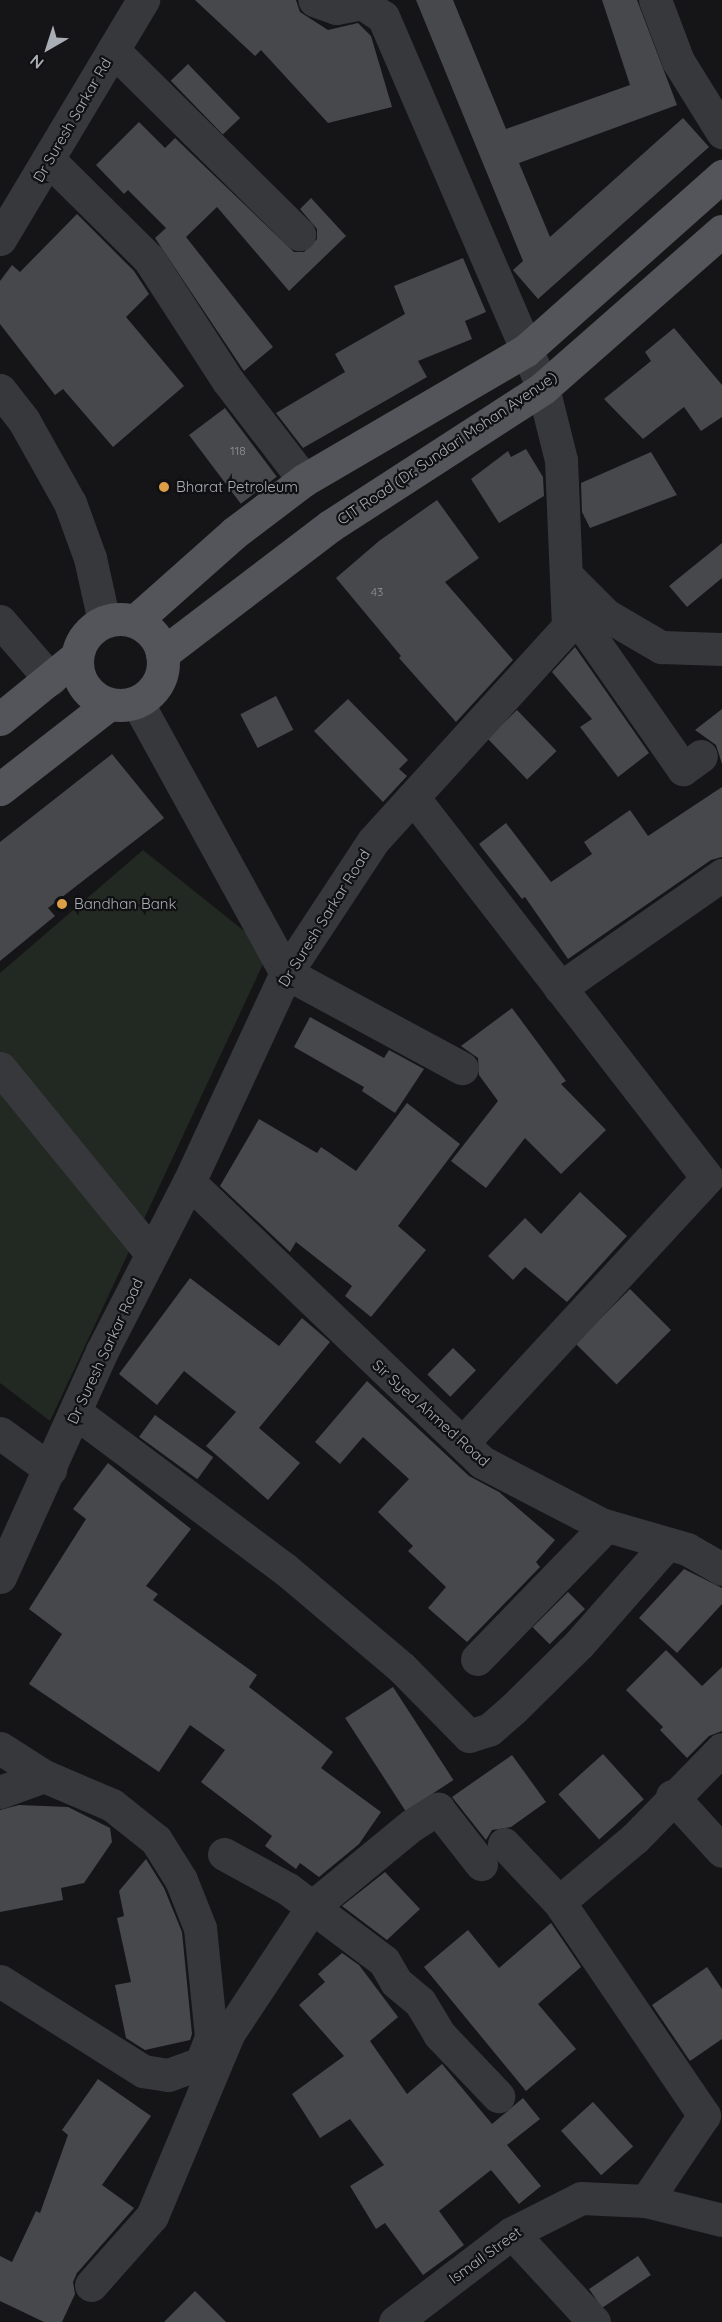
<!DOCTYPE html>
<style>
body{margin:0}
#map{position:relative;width:722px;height:2322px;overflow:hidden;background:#151517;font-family:Quicksand,sans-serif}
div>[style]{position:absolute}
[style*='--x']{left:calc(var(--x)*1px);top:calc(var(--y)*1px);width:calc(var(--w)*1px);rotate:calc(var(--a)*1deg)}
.green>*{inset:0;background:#222822}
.building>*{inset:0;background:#47484c;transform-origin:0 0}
.minor>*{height:33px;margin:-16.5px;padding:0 16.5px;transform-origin:16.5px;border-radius:16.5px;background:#37383b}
.major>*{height:33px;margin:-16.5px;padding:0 16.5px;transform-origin:16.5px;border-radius:16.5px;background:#53555a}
.major>.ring{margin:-16.5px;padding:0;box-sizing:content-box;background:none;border:33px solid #53555a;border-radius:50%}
.dots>*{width:16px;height:16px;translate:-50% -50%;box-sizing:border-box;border:3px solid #101012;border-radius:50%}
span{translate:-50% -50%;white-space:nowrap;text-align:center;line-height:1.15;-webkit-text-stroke:4.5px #101012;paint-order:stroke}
.number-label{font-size:12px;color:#90949b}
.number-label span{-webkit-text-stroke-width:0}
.street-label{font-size:15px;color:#a9adb5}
.poi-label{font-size:15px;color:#a9adb5}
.left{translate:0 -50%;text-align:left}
.north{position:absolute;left:18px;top:18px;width:60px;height:60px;-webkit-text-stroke:4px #101012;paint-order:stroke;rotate:219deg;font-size:16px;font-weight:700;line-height:24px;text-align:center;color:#a9adb5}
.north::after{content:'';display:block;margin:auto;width:21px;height:27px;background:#a9adb5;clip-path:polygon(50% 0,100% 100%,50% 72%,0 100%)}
</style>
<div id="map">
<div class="green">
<i style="clip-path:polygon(143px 850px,269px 951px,50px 1421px,0 1383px,0 973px)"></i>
</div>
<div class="building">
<i style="clip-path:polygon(195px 0,296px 0,300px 12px,328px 30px,358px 23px,371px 36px,392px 107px,328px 123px,261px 50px,255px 56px)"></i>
<i style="clip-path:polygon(416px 0,453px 0,506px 129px,630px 85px,602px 0,637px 0,677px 105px,519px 163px,550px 237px,683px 118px,709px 147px,538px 299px,513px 270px,523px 261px)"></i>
<i style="left:188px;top:64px;width:75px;height:24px;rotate:46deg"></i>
<i style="clip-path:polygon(139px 122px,165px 148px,175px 138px,294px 252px,304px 252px,317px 239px,317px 229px,300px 209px,311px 198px,346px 236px,289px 291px,217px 207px,186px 237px,273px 347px,244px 371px,155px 238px,166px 228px,128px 190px,124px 194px,96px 165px)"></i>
<i style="clip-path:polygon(77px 214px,134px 271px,149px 294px,126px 317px,184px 386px,113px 447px,63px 389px,55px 395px,0 324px,0 281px,12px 265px,20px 272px)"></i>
<i style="clip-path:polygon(463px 258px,486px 312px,465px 321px,472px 339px,418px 361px,427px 377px,303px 448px,276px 413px,345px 372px,335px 354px,405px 314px,394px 286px)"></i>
<i style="clip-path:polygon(674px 328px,722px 385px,722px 417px,701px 431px,684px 407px,643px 439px,604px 399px,651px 361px,645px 352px)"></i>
<i style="left:225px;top:408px;width:86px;height:45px;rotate:53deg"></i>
<i style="clip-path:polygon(526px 449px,543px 477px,544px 496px,499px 523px,471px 479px,508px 451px,511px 457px)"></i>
<i style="clip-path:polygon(651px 452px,677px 495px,590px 528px,582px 512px,581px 483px)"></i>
<i style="clip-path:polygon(437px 500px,479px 558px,445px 582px,513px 660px,456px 722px,399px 658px,401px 656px,336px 578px,379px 541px)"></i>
<i style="clip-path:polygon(722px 543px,722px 578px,687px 607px,669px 586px)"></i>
<i style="clip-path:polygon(575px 647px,649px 753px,618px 777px,580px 727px,592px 719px,552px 672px)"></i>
<i style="left:276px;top:696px;width:38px;height:40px;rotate:63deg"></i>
<i style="clip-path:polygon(348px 699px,408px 760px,399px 769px,407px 776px,383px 802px,314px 731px)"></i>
<i style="clip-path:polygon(722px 709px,722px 764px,716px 745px,695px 730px)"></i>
<i style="left:517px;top:710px;width:57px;height:41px;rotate:46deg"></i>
<i style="clip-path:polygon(112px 754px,164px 818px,48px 908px,55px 916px,0 961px,0 842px)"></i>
<i style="clip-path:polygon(722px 787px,722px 857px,711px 860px,568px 959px,525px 897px,522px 899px,479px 844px,506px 823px,551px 882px,592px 854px,584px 842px,630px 810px,648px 836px)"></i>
<i style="clip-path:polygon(512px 1008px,566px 1081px,561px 1084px,606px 1130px,561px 1174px,525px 1138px,486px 1188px,451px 1161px,498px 1101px,479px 1075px,478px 1058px,461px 1046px)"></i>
<i style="clip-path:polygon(310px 1017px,384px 1058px,389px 1050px,424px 1069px,395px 1113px,362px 1091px,364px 1087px,294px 1047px)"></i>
<i style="clip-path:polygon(407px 1103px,460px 1144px,398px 1226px,426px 1250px,371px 1317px,345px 1296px,352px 1286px,296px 1242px,290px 1252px,220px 1186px,259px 1119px,317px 1153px,321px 1147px,356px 1171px)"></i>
<i style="clip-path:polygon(580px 1192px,627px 1236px,567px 1302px,525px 1267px,513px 1280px,488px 1256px,525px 1218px,541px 1234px)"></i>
<i style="clip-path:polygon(190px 1278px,279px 1346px,302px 1318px,330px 1342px,259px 1428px,300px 1463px,268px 1500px,206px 1446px,236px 1412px,184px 1371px,157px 1405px,119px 1374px)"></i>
<i style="left:630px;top:1289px;width:58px;height:77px;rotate:45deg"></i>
<i style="left:453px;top:1348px;width:32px;height:37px;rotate:44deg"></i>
<i style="clip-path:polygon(367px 1381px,469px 1476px,499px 1492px,555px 1540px,536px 1562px,540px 1567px,467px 1642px,428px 1608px,446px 1587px,408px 1551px,413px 1546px,378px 1512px,409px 1479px,363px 1437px,340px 1464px,315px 1442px)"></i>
<i style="left:155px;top:1415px;width:72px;height:27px;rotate:36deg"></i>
<i style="clip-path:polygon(108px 1463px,191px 1529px,146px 1586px,158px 1594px,153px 1600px,257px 1675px,249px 1687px,333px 1752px,321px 1768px,381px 1812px,359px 1844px,319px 1877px,300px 1863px,296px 1869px,265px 1846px,272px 1836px,201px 1782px,225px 1750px,190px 1725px,159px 1772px,29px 1684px,62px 1634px,29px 1609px,86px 1519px,73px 1509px)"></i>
<i style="clip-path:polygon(684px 1569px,722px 1588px,722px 1604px,677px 1653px,639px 1618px)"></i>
<i style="left:568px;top:1592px;width:24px;height:50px;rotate:45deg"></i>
<i style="clip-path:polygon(666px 1650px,702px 1686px,722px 1667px,722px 1731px,709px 1736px,687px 1758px,660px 1730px,663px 1727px,626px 1690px)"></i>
<i style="left:393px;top:1687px;width:111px;height:57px;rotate:57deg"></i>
<i style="left:603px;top:1754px;width:61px;height:60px;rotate:48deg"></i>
<i style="clip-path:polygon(512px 1755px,546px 1802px,511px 1827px,492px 1830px,486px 1840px,452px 1797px)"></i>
<i style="clip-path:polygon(19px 1805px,68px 1807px,110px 1828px,112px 1842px,84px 1883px,61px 1888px,63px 1900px,0 1912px,0 1810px)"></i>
<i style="clip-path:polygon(146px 1859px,164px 1888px,182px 1932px,192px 2034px,190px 2040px,145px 2050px,126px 2038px,115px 1985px,131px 1982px,117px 1918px,124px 1916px,119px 1891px)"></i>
<i style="clip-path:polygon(385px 1872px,420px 1909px,387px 1940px,342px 1906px)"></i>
<i style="clip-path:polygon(551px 1923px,581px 1967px,538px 2004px,576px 2049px,526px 2091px,424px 1967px,468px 1930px,499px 1968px)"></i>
<i style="clip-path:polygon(342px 1953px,359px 1965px,398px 2017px,370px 2041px,407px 2094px,442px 2064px,492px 2124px,523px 2098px,540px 2119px,507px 2145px,541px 2186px,519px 2204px,491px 2170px,439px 2211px,464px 2245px,423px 2275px,385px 2223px,376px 2229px,350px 2186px,384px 2165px,350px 2119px,320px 2138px,292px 2094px,344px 2056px,299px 2005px,325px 1982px,318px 1974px)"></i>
<i style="clip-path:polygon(707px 1967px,722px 1989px,722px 2039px,690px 2061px,652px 2005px)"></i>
<i style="clip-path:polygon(98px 2079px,151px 2116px,102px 2185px,134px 2208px,77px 2273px,73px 2282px,75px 2294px,62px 2322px,44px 2322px,0 2301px,0 2256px,12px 2262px,36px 2211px,40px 2213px,68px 2135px,62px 2130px)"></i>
<i style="left:593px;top:2102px;width:60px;height:43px;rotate:48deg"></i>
<i style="left:638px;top:2256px;width:23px;height:59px;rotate:56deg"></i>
<i style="clip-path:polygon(195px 2291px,226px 2322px,164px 2322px)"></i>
</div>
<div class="minor">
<i style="--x:655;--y:0;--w:65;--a:69.3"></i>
<i style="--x:678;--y:61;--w:84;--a:58.2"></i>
<i style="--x:113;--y:50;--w:262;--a:44.7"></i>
<i style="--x:49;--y:160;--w:141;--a:44.7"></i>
<i style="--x:149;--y:259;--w:145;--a:57.1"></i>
<i style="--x:228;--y:381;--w:125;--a:52.5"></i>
<i style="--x:0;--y:239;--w:279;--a:-59.1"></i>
<i style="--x:0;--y:390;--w:39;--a:52"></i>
<i style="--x:24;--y:421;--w:94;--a:60.7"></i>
<i style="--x:70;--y:503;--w:59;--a:70"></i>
<i style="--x:90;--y:558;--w:65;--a:77.5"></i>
<i style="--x:569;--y:578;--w:52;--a:45"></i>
<i style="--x:606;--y:615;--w:64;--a:30.2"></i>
<i style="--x:661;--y:647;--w:61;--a:1.9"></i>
<i style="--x:0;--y:621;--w:77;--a:49.2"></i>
<i style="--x:567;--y:628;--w:14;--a:-34"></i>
<i style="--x:579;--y:620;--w:182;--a:55.1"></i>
<i style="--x:683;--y:769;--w:22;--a:-36"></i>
<i style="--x:137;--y:702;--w:309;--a:61.2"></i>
<i style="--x:286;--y:973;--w:200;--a:28.4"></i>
<i style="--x:413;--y:797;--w:481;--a:52.3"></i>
<i style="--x:707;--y:1178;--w:358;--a:132.7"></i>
<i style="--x:560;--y:988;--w:198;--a:-34.9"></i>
<i style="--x:0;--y:1068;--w:239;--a:50.8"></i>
<i style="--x:189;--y:1182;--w:405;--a:43.7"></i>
<i style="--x:482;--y:1462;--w:134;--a:27.5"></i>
<i style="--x:601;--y:1524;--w:90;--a:16.2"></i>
<i style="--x:687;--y:1549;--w:40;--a:29.7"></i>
<i style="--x:75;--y:1412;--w:262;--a:36.8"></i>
<i style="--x:285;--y:1569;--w:153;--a:40.2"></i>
<i style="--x:402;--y:1668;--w:95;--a:45.4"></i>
<i style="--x:469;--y:1736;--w:22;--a:-18"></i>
<i style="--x:490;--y:1729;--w:30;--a:-41"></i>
<i style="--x:513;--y:1709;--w:93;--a:-44.6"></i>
<i style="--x:579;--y:1644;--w:133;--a:-48.7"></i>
<i style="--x:0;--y:1433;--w:62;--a:35.8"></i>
<i style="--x:0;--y:1577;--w:248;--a:-65.7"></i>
<i style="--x:102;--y:1351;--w:190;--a:-62.8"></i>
<i style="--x:189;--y:1182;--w:230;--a:-65.1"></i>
<i style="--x:286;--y:973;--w:158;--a:-56.6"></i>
<i style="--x:373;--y:841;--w:290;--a:-47.7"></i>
<i style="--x:568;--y:627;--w:167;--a:-92.4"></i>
<i style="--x:561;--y:460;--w:74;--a:-104"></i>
<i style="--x:543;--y:388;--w:404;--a:-113.3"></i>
<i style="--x:383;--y:17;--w:25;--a:-146"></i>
<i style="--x:362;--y:3;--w:26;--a:169"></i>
<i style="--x:336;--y:8;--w:23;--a:-160"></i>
<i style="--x:477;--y:1659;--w:185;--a:-45.9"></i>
<i style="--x:0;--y:1748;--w:52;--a:32.5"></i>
<i style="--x:44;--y:1776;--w:74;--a:23.1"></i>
<i style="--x:112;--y:1805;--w:56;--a:38.5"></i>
<i style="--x:156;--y:1840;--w:47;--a:58"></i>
<i style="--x:181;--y:1880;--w:52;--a:68.4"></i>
<i style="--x:200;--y:1928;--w:110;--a:84.2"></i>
<i style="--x:211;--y:2037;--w:28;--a:111"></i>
<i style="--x:201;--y:2063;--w:35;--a:160"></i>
<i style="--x:168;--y:2075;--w:25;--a:-171"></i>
<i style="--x:143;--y:2071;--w:169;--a:-147.8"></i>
<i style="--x:0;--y:1792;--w:47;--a:-20"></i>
<i style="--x:672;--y:1796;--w:74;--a:47.7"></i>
<i style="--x:504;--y:1844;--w:80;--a:46.5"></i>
<i style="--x:559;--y:1902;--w:258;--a:55.8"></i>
<i style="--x:704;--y:2115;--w:104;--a:124"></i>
<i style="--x:224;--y:1854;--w:73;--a:28.7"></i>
<i style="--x:288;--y:1889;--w:120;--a:36.9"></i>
<i style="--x:384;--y:1961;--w:24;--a:60"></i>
<i style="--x:396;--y:1982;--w:31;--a:40"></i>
<i style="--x:420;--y:2002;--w:37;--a:59"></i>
<i style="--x:439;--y:2034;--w:86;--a:46.4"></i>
<i style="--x:559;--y:1902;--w:99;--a:-40.1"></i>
<i style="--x:635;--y:1838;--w:124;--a:-45.7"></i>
<i style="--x:512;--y:2233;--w:121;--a:47.3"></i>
<i style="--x:91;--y:2285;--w:92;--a:-48.5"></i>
<i style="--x:152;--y:2216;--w:197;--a:-67.3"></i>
<i style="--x:228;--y:2034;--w:152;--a:-56.5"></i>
<i style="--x:312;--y:1907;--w:129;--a:-39.4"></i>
<i style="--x:412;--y:1825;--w:31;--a:-32"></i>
<i style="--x:438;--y:1809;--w:70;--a:52"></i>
<i style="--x:395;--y:2322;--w:147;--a:-37.3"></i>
<i style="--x:512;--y:2233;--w:77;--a:-26.9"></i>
<i style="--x:581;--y:2198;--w:65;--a:2.6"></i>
<i style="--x:646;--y:2201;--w:78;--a:14"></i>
</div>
<div class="major">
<i class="ring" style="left:77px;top:619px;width:53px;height:53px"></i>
<i style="--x:135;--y:621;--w:132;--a:-41.6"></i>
<i style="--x:234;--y:533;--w:88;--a:-37.1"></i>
<i style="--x:304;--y:480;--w:256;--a:-30.3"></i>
<i style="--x:525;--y:351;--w:264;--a:-41.6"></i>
<i style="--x:162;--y:654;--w:211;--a:-37.3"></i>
<i style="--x:330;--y:526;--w:254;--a:-32.9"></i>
<i style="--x:543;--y:388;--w:238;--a:-41.3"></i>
<i style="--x:0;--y:719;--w:98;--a:-39.2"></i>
<i style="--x:0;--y:789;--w:138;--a:-37.9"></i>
</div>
<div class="dots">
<i style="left:164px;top:487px;background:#dd9e47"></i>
<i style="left:62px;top:904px;background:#dd9e47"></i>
</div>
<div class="number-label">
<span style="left:238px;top:451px">118</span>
<span style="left:377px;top:592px">43</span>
</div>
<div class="street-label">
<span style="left:72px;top:120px;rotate:-60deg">Dr Suresh Sarkar Rd</span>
<span style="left:447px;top:448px;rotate:-34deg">CIT Road (Dr. Sundari Mohan Avenue)</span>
<span style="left:324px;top:918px;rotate:-58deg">Dr Suresh Sarkar Road</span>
<span style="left:105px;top:1351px;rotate:-65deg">Dr Suresh Sarkar Road</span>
<span style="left:431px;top:1413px;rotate:42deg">Sir Syed Ahmed Road</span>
<span style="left:485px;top:2255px;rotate:-36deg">Ismail Street</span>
</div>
<div class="poi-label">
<span class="left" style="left:176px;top:487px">Bharat Petroleum</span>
<span class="left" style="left:74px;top:904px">Bandhan Bank</span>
</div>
<div class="north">N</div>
</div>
